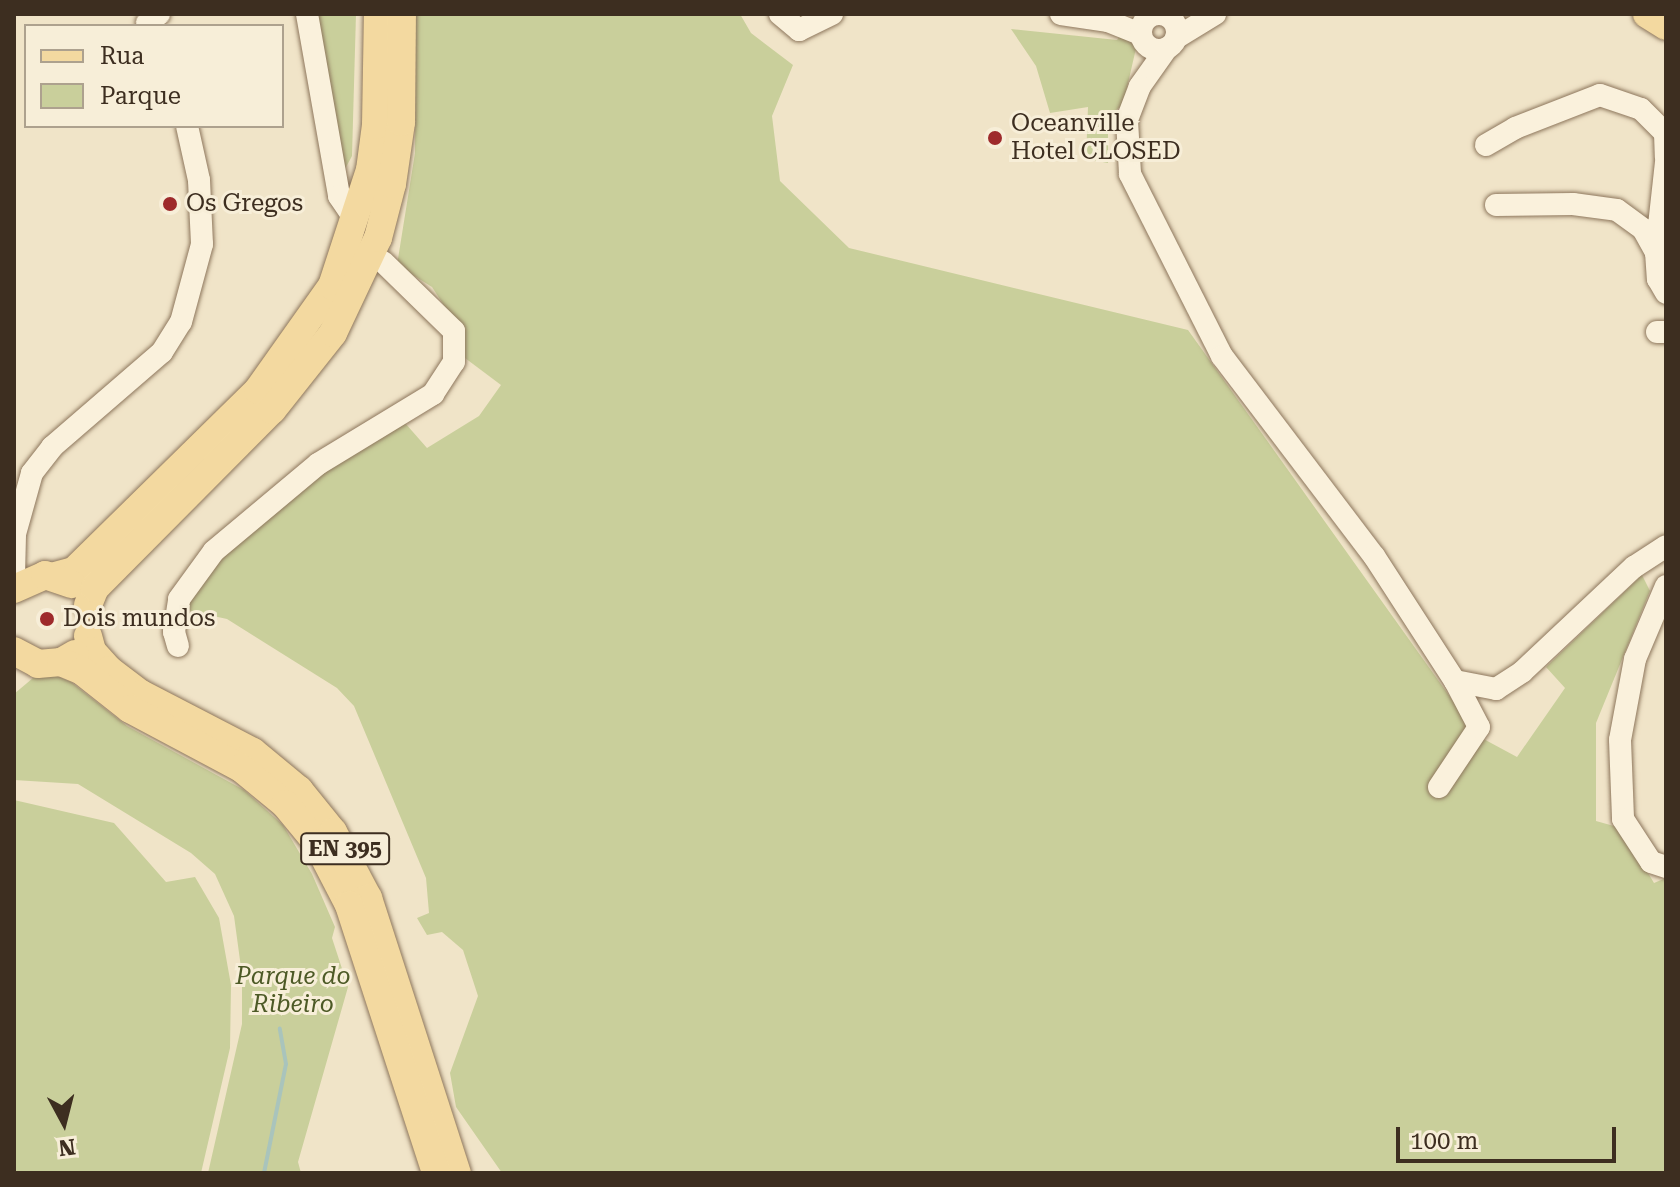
<!DOCTYPE html>
<style>
body{margin:0}
#map{position:relative;width:1680px;height:1187px;overflow:hidden;background:#f0e4c8;font-family:"Roboto Serif",serif}
div>[style]{position:absolute}
[style*='--x']{left:calc(var(--x)*1px);top:calc(var(--y)*1px);width:calc(var(--w)*1px);rotate:calc(var(--a)*1deg)}
.green>*{inset:0;background:#c9cf9b}
.stream>*{height:4px;margin:-2px;padding:0 2px;transform-origin:2px;border-radius:2px;background:#a9c4bc}
.roads{filter:drop-shadow(0 0 2px #8d765c) drop-shadow(0 0 2px #8d765c)}
.minor>*{height:22px;margin:-11px;padding:0 11px;transform-origin:11px;border-radius:11px;background:#faf1dc}
.minor>.ring{margin:-11px;padding:0;box-sizing:content-box;background:none;border:22px solid #faf1dc;border-radius:50%}
.major>*{height:28px;margin:-14px;padding:0 14px;transform-origin:14px;border-radius:14px;background:#f3d9a0}
.dots>*{width:22px;height:22px;translate:-50% -50%;box-sizing:border-box;border:4px solid #f7eed8;border-radius:50%}
span{translate:-50% -50%;white-space:nowrap;text-align:center;line-height:1.15;-webkit-text-stroke:6px #f7eed8;paint-order:stroke}
.shield-label span{padding:2px 6px;background:#f7eed8;border:2px solid;border-radius:6px;-webkit-text-stroke-width:0}
.shield-label{font-size:22px;color:#3d2e20;font-weight:700}
.poi-label{font-size:24px;color:#3d2e20}
.left{translate:0 -50%;text-align:left}
.park-label{font-size:24px;color:#4d5a26;font-style:italic}
.frame{position:absolute;inset:0;border:16px solid #3d2e20;pointer-events:none}
.legend{position:absolute;left:24px;top:24px;width:260px;height:104px;box-sizing:border-box;background:#f7eed8;border:2px solid #ada18e;margin:0;padding:10px 14px;list-style:none;font-size:24px;color:#3d2e20}
.legend li{display:flex;align-items:center;gap:16px;height:40px}
.legend b{width:40px;border:2px solid #ada18e}
.north{position:absolute;left:24px;top:1083px;width:80px;height:80px;-webkit-text-stroke:6px #f7eed8;paint-order:stroke;rotate:173deg;font-size:22px;font-weight:700;line-height:32px;text-align:center;color:#3d2e20}
.north::after{content:'';display:block;margin:auto;width:28px;height:36px;background:#3d2e20;clip-path:polygon(50% 0,100% 100%,50% 72%,0 100%)}
.scale{position:absolute;left:1396px;top:1127px;width:220px;height:36px;box-sizing:border-box;border:4px solid #3d2e20;border-top:0;padding-left:10px;font-size:24px;line-height:28px;white-space:nowrap;color:#3d2e20;-webkit-text-stroke:6px #f7eed8;paint-order:stroke}
</style>
<div id="map">
<div class="green">
<i style="clip-path:polygon(310px 14px,356px 14px,352px 156px,339px 180px)"></i>
<i style="clip-path:polygon(416px 14px,740px 14px,751px 33px,793px 65px,772px 116px,780px 181px,849px 248px,1188px 330px,1478px 736px,1517px 757px,1565px 688px,1546px 667px,1642px 575px,1650px 591px,1596px 723px,1596px 821px,1621px 828px,1654px 883px,1666px 878px,1666px 1173px,502px 1173px,456px 1107px,450px 1073px,478px 996px,463px 950px,442px 932px,427px 935px,417px 918px,429px 913px,426px 878px,354px 706px,337px 688px,227px 619px,186px 610px,195px 575px,398px 415px,427px 448px,479px 416px,501px 385px,465px 358px,460px 330px,432px 287px,397px 265px,415px 153px)"></i>
<i style="clip-path:polygon(1011px 29px,1117px 40px,1123px 31px,1137px 44px,1123px 105px,1108px 116px,1108px 163px,1086px 159px,1088px 107px,1050px 113px,1036px 66px)"></i>
<i style="clip-path:polygon(50px 673px,71px 682px,127px 726px,244px 790px,283px 825px,312px 874px,335px 927px,332px 938px,348px 987px,298px 1162px,301px 1173px,208px 1173px,242px 1024px,242px 975px,234px 916px,215px 874px,191px 853px,78px 784px,14px 780px,14px 694px,33px 678px)"></i>
<i style="clip-path:polygon(14px 800px,114px 823px,166px 882px,195px 877px,219px 918px,231px 985px,230px 1048px,201px 1173px,14px 1173px)"></i>
</div>
<div class="stream">
<i style="--x:264;--y:1173;--w:111;--a:-78.6"></i>
<i style="--x:286;--y:1064;--w:36;--a:-100"></i>
</div>
<div class="roads">
<div class="minor">
<i style="--x:307;--y:14;--w:185;--a:80"></i>
<i style="--x:339;--y:196;--w:18;--a:56"></i>
<i style="--x:780;--y:14;--w:25;--a:40"></i>
<i style="--x:799;--y:30;--w:37;--a:-26"></i>
<i style="--x:1061;--y:14;--w:48;--a:8.5"></i>
<i style="--x:1108;--y:21;--w:35;--a:22"></i>
<i class="ring" style="left:1141px;top:14px;width:14px;height:14px"></i>
<i style="--x:147;--y:23;--w:15;--a:-37"></i>
<i style="--x:1176;--y:38;--w:46;--a:-31.6"></i>
<i style="--x:1167;--y:48;--w:47;--a:125.4"></i>
<i style="--x:1140;--y:86;--w:36;--a:111"></i>
<i style="--x:1127;--y:120;--w:54;--a:86.8"></i>
<i style="--x:1130;--y:174;--w:204;--a:63.2"></i>
<i style="--x:1222;--y:356;--w:251;--a:52.8"></i>
<i style="--x:1374;--y:556;--w:149;--a:57.1"></i>
<i style="--x:1455;--y:681;--w:42;--a:11"></i>
<i style="--x:1496;--y:689;--w:31;--a:-33"></i>
<i style="--x:1522;--y:672;--w:154;--a:-43.2"></i>
<i style="--x:1634;--y:567;--w:38;--a:-33"></i>
<i style="--x:1486;--y:145;--w:34;--a:-30"></i>
<i style="--x:1515;--y:128;--w:91;--a:-21.2"></i>
<i style="--x:1600;--y:95;--w:43;--a:18.9"></i>
<i style="--x:1641;--y:109;--w:34;--a:45"></i>
<i style="--x:1665;--y:133;--w:24;--a:88"></i>
<i style="--x:1666;--y:162;--w:91;--a:96.3"></i>
<i style="--x:1656;--y:252;--w:27;--a:86"></i>
<i style="--x:1658;--y:279;--w:16;--a:60"></i>
<i style="--x:1496;--y:205;--w:77;--a:-0.7"></i>
<i style="--x:1573;--y:204;--w:44;--a:7.8"></i>
<i style="--x:1617;--y:210;--w:32;--a:36"></i>
<i style="--x:1643;--y:229;--w:26;--a:61"></i>
<i style="--x:1657;--y:332;--w:9;--a:0"></i>
<i style="--x:14;--y:576;--w:42;--a:-88.6"></i>
<i style="--x:15;--y:534;--w:63;--a:-74.4"></i>
<i style="--x:32;--y:473;--w:33;--a:-52"></i>
<i style="--x:52;--y:447;--w:145;--a:-40.8"></i>
<i style="--x:162;--y:352;--w:36;--a:-58"></i>
<i style="--x:181;--y:322;--w:81;--a:-74.9"></i>
<i style="--x:202;--y:244;--w:64;--a:-92.7"></i>
<i style="--x:199;--y:180;--w:55;--a:-102.5"></i>
<i style="--x:1666;--y:586;--w:79;--a:113"></i>
<i style="--x:1635;--y:659;--w:82;--a:100.5"></i>
<i style="--x:1620;--y:740;--w:79;--a:87.8"></i>
<i style="--x:1623;--y:819;--w:51;--a:56.9"></i>
<i style="--x:1651;--y:862;--w:16;--a:18"></i>
<i style="--x:178;--y:646;--w:15;--a:-106"></i>
<i style="--x:174;--y:632;--w:33;--a:-81"></i>
<i style="--x:179;--y:599;--w:59;--a:-53.9"></i>
<i style="--x:214;--y:551;--w:136;--a:-39.9"></i>
<i style="--x:318;--y:464;--w:135;--a:-31.3"></i>
<i style="--x:433;--y:394;--w:38;--a:-57"></i>
<i style="--x:454;--y:362;--w:31;--a:-90"></i>
<i style="--x:454;--y:331;--w:99;--a:-135.8"></i>
<i style="--x:1439;--y:787;--w:72;--a:-56.3"></i>
<i style="--x:1479;--y:727;--w:52;--a:-117.6"></i>
</div>
<div class="major">
<i style="--x:1647;--y:14;--w:22;--a:32"></i>
<i style="--x:55;--y:576;--w:20;--a:-15"></i>
<i style="--x:74;--y:571;--w:258;--a:-44.5"></i>
<i style="--x:258;--y:390;--w:128;--a:-54.6"></i>
<i style="--x:332;--y:286;--w:122;--a:-71.9"></i>
<i style="--x:370;--y:170;--w:45;--a:-82.4"></i>
<i style="--x:376;--y:125;--w:111;--a:-89"></i>
<i style="--x:14;--y:589;--w:34;--a:-24"></i>
<i style="--x:45;--y:575;--w:28;--a:19"></i>
<i style="--x:88;--y:605;--w:18;--a:-68"></i>
<i style="--x:95;--y:588;--w:251;--a:-45.2"></i>
<i style="--x:272;--y:410;--w:98;--a:-51.6"></i>
<i style="--x:333;--y:333;--w:105;--a:-64.7"></i>
<i style="--x:378;--y:238;--w:56;--a:-75.5"></i>
<i style="--x:392;--y:184;--w:63;--a:-81.7"></i>
<i style="--x:401;--y:122;--w:108;--a:-89.5"></i>
<i style="--x:88;--y:636;--w:16;--a:75"></i>
<i style="--x:92;--y:651;--w:25;--a:48"></i>
<i style="--x:109;--y:670;--w:40;--a:37"></i>
<i style="--x:141;--y:694;--w:126;--a:27.4"></i>
<i style="--x:253;--y:752;--w:60;--a:39.6"></i>
<i style="--x:299;--y:790;--w:54;--a:51"></i>
<i style="--x:333;--y:832;--w:75;--a:62.1"></i>
<i style="--x:368;--y:898;--w:289;--a:72.1"></i>
<i style="--x:14;--y:651;--w:27;--a:28"></i>
<i style="--x:38;--y:664;--w:23;--a:-5"></i>
<i style="--x:61;--y:662;--w:16;--a:-30"></i>
<i style="--x:61;--y:662;--w:23;--a:23"></i>
<i style="--x:82;--y:671;--w:61;--a:38.4"></i>
<i style="--x:130;--y:709;--w:126;--a:28"></i>
<i style="--x:241;--y:768;--w:57;--a:39.3"></i>
<i style="--x:285;--y:804;--w:50;--a:50.6"></i>
<i style="--x:317;--y:843;--w:70;--a:62.7"></i>
<i style="--x:349;--y:905;--w:282;--a:72"></i>
</div>
</div>
<div class="dots">
<i style="left:995px;top:138px;background:#9e2a2b"></i>
<i style="left:170px;top:204px;background:#9e2a2b"></i>
<i style="left:47px;top:619px;background:#9e2a2b"></i>
</div>
<div class="shield-label">
<span style="left:345px;top:849px">EN 395</span>
</div>
<div class="poi-label">
<span class="left" style="left:1011px;top:138px">Oceanville<br>Hotel CLOSED</span>
<span class="left" style="left:186px;top:204px">Os Gregos</span>
<span class="left" style="left:63px;top:619px">Dois mundos</span>
</div>
<div class="park-label">
<span style="left:293px;top:991px">Parque do<br>Ribeiro</span>
</div>
<div class="frame"></div>
<ul class="legend">
<li><b style="height:10px;background:#f3d9a0"></b>Rua</li>
<li><b style="height:22px;background:#c9cf9b"></b>Parque</li>
</ul>
<div class="north">N</div>
<div class="scale">100 m</div>
</div>
